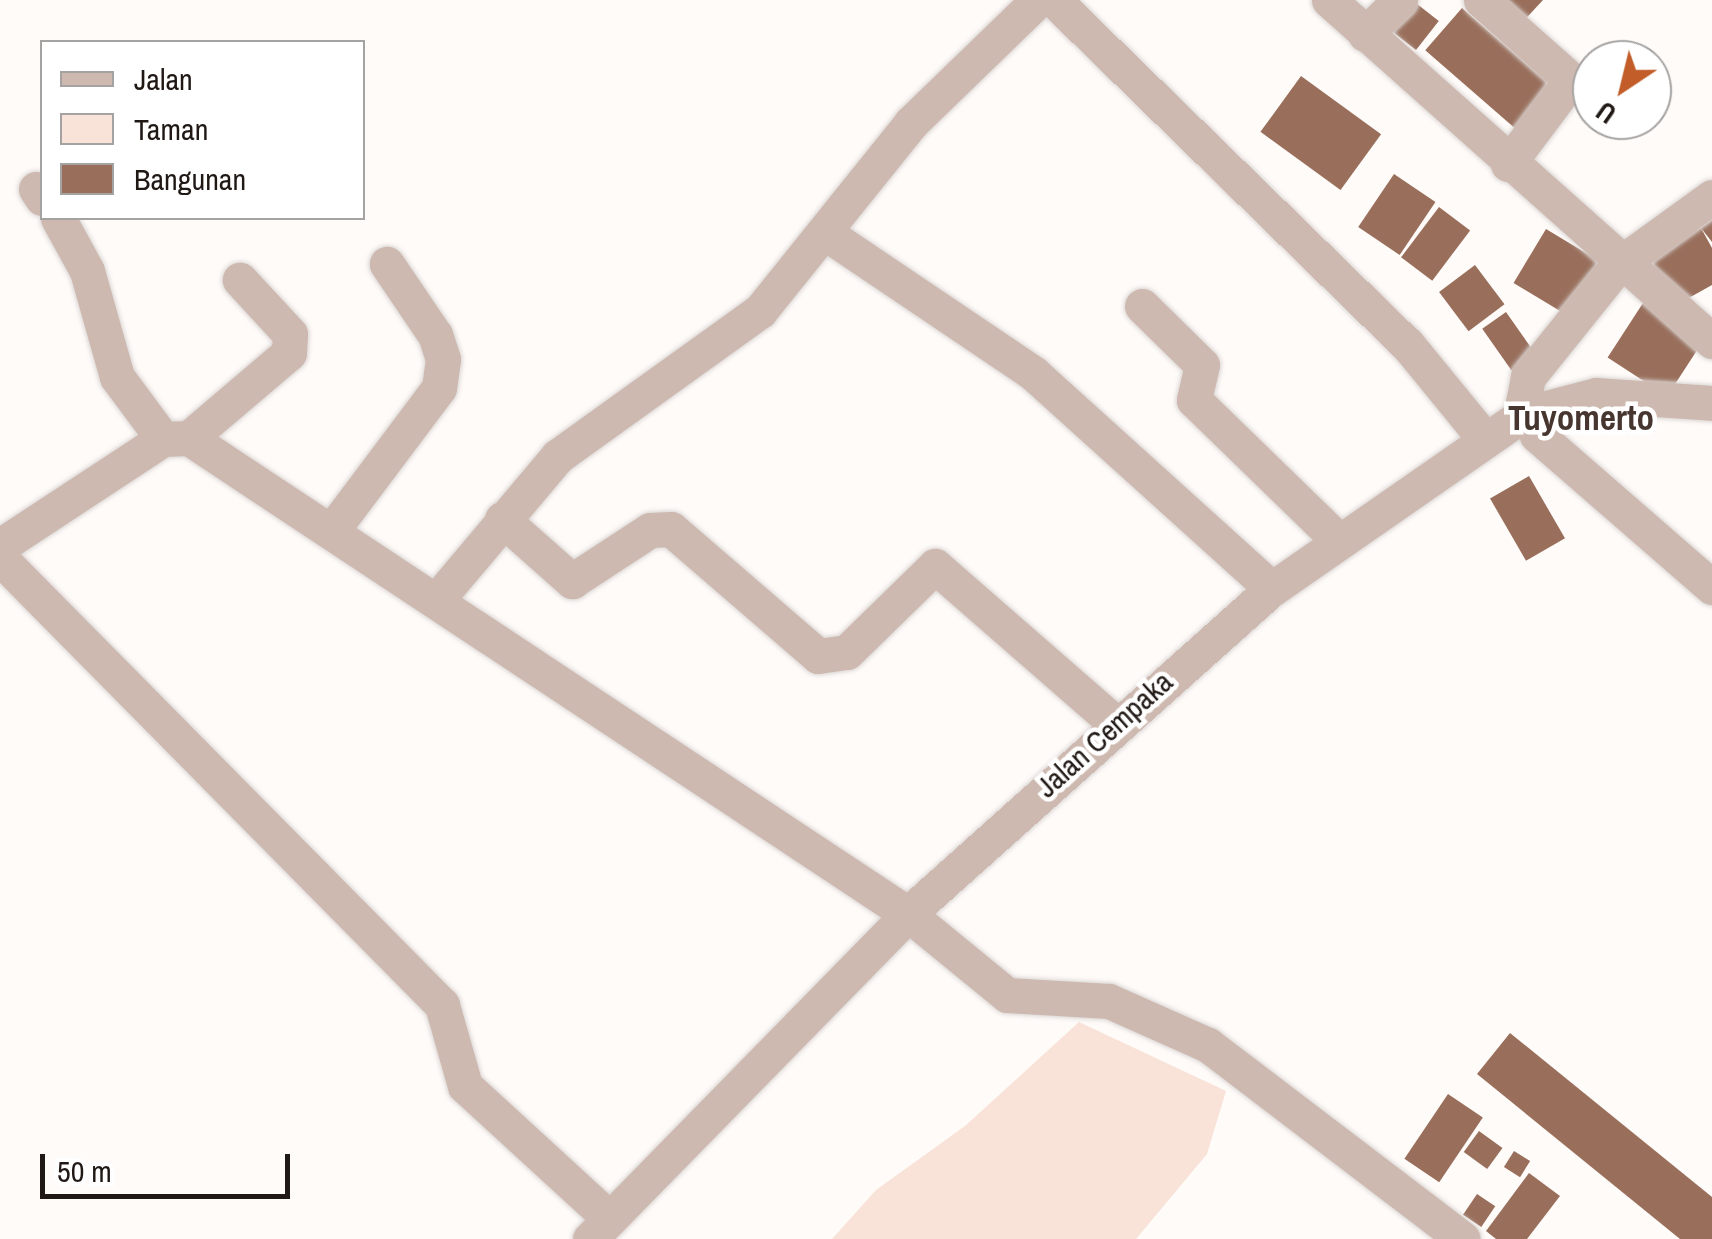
<!DOCTYPE html>
<style>
body{margin:0}
#map{position:relative;width:1712px;height:1239px;overflow:hidden;background:#fffbf9;font-family:"Archivo Narrow",sans-serif}
div>[style]{position:absolute}
[style*='--x']{left:calc(var(--x)*1px);top:calc(var(--y)*1px);width:calc(var(--w)*1px);rotate:calc(var(--a)*1deg)}
.green>*{inset:0;background:#f9e2d7}
.building>*{inset:0;background:#996f5c;transform-origin:0 0}
.roads{filter:drop-shadow(0 0 2px #dbd7d5) drop-shadow(0 0 2px #dbd7d5)}
.minor>*{height:35px;margin:-17.5px;padding:0 17.5px;transform-origin:17.5px;border-radius:17.5px;background:#ceb9b0}
span{translate:-50% -50%;white-space:nowrap;text-align:center;line-height:1.15;-webkit-text-stroke:9px #fff;paint-order:stroke}
.street-label{font-size:30px;color:#1f1815}
.quarter-label{font-size:35px;color:#46362f;font-weight:700}
.legend{position:absolute;left:40px;top:40px;width:325px;height:180px;box-sizing:border-box;background:#fff;border:2px solid #a5a3a1;margin:0;padding:12px 18px;list-style:none;font-size:30px;color:#1f1815}
.legend li{display:flex;align-items:center;gap:20px;height:50px}
.legend b{width:50px;border:2px solid #a5a3a1}
.north{position:absolute;left:1572px;top:40px;width:100px;height:100px;box-sizing:border-box;background:#fff;border:2px solid #a5a3a1;border-radius:50%;rotate:215deg;font-size:28px;font-weight:700;line-height:40px;text-align:center;color:#1f1815}
.north::after{content:'';display:block;margin:auto;width:35px;height:45px;background:#c25d29;clip-path:polygon(50% 0,100% 100%,50% 72%,0 100%)}
.scale{position:absolute;left:40px;top:1154px;width:250px;height:45px;box-sizing:border-box;border:5px solid #1f1815;border-top:0;padding-left:12px;font-size:30px;line-height:35px;white-space:nowrap;color:#1f1815;-webkit-text-stroke:8px #fff;paint-order:stroke}
</style>
<div id="map">
<div class="green">
<i style="clip-path:polygon(1079px 1022px,1226px 1091px,1207px 1154px,1136px 1239px,832px 1239px,876px 1190px,965px 1126px)"></i>
</div>
<div class="building">
<i style="left:1412px;top:0;width:34px;height:37px;rotate:38deg"></i>
<i style="clip-path:polygon(1490px 0,1543px 0,1519px 26px)"></i>
<i style="left:1462px;top:8px;width:131px;height:56px;rotate:41deg"></i>
<i style="left:1301px;top:76px;width:99px;height:69px;rotate:36deg"></i>
<i style="left:1394px;top:174px;width:50px;height:64px;rotate:34deg"></i>
<i style="left:1439px;top:207px;width:39px;height:63px;rotate:37deg"></i>
<i style="clip-path:polygon(1712px 220px,1712px 242px,1701px 228px)"></i>
<i style="clip-path:polygon(1701px 228px,1712px 248px,1712px 285px,1678px 304px,1648px 260px)"></i>
<i style="left:1546px;top:229px;width:63px;height:63px;rotate:31deg"></i>
<i style="left:1475px;top:265px;width:49px;height:45px;rotate:53deg"></i>
<i style="left:1643px;top:303px;width:71px;height:65px;rotate:33deg"></i>
<i style="left:1506px;top:312px;width:52px;height:29px;rotate:55deg"></i>
<i style="left:1529px;top:476px;width:72px;height:45px;rotate:60deg"></i>
<i style="clip-path:polygon(1510px 1033px,1712px 1197px,1712px 1239px,1680px 1239px,1477px 1074px)"></i>
<i style="left:1448px;top:1094px;width:42px;height:78px;rotate:34deg"></i>
<i style="left:1479px;top:1131px;width:29px;height:26px;rotate:36deg"></i>
<i style="left:1514px;top:1151px;width:19px;height:19px;rotate:32deg"></i>
<i style="clip-path:polygon(1529px 1173px,1560px 1196px,1527px 1239px,1496px 1239px,1486px 1231px)"></i>
<i style="left:1477px;top:1194px;width:22px;height:25px;rotate:34deg"></i>
</div>
<div class="roads">
<div class="minor">
<i style="--x:1054;--y:0;--w:493;--a:44.3"></i>
<i style="--x:1407;--y:344;--w:120;--a:50.7"></i>
<i style="--x:1329;--y:0;--w:513;--a:41.68"></i>
<i style="--x:1481;--y:0;--w:120;--a:41.6"></i>
<i style="--x:1571;--y:80;--w:105;--a:126.9"></i>
<i style="--x:1365;--y:34;--w:49;--a:-44.2"></i>
<i style="--x:36;--y:189;--w:11;--a:56"></i>
<i style="--x:1712;--y:197;--w:116;--a:144.1"></i>
<i style="--x:1618;--y:265;--w:144;--a:128.8"></i>
<i style="--x:1528;--y:377;--w:25;--a:101"></i>
<i style="--x:1523;--y:402;--w:36;--a:67"></i>
<i style="--x:1537;--y:435;--w:232;--a:41"></i>
<i style="--x:58;--y:218;--w:60;--a:61.3"></i>
<i style="--x:87;--y:271;--w:110;--a:74.2"></i>
<i style="--x:117;--y:377;--w:77;--a:53.4"></i>
<i style="--x:827;--y:234;--w:249;--a:34"></i>
<i style="--x:1033;--y:373;--w:322;--a:42.1"></i>
<i style="--x:1142;--y:306;--w:84;--a:44.5"></i>
<i style="--x:1202;--y:365;--w:36;--a:103"></i>
<i style="--x:1194;--y:400;--w:202;--a:44.2"></i>
<i style="--x:189;--y:438;--w:131;--a:-40.4"></i>
<i style="--x:289;--y:353;--w:19;--a:-87"></i>
<i style="--x:290;--y:334;--w:74;--a:-132.8"></i>
<i style="--x:502;--y:519;--w:94;--a:41.5"></i>
<i style="--x:572;--y:581;--w:93;--a:-33.2"></i>
<i style="--x:650;--y:530;--w:21;--a:-3"></i>
<i style="--x:671;--y:529;--w:194;--a:40.8"></i>
<i style="--x:818;--y:656;--w:29;--a:-8"></i>
<i style="--x:847;--y:652;--w:123;--a:-44.3"></i>
<i style="--x:935;--y:566;--w:237;--a:41.1"></i>
<i style="--x:333;--y:529;--w:176;--a:-53.1"></i>
<i style="--x:439;--y:388;--w:29;--a:-82"></i>
<i style="--x:443;--y:359;--w:25;--a:-108"></i>
<i style="--x:435;--y:335;--w:86;--a:-124.1"></i>
<i style="--x:0;--y:546;--w:195;--a:-33.3"></i>
<i style="--x:163;--y:439;--w:26;--a:-2"></i>
<i style="--x:189;--y:438;--w:862;--a:33.51"></i>
<i style="--x:908;--y:914;--w:128;--a:39.3"></i>
<i style="--x:1007;--y:995;--w:102;--a:3.4"></i>
<i style="--x:1109;--y:1001;--w:108;--a:24"></i>
<i style="--x:1208;--y:1045;--w:320;--a:37.3"></i>
<i style="--x:0;--y:558;--w:629;--a:45.32"></i>
<i style="--x:442;--y:1005;--w:84;--a:74.1"></i>
<i style="--x:465;--y:1086;--w:195;--a:42.5"></i>
<i style="--x:440;--y:596;--w:183;--a:-49.9"></i>
<i style="--x:558;--y:456;--w:249;--a:-35.7"></i>
<i style="--x:760;--y:311;--w:241;--a:-51.2"></i>
<i style="--x:911;--y:123;--w:177;--a:-44.1"></i>
<i style="--x:590;--y:1239;--w:455;--a:-45.6"></i>
<i style="--x:908;--y:914;--w:488;--a:-41.8"></i>
<i style="--x:1272;--y:589;--w:307;--a:-34.8"></i>
<i style="--x:1524;--y:414;--w:74;--a:-14.8"></i>
<i style="--x:1596;--y:395;--w:116;--a:3.9"></i>
</div>
</div>
<div class="street-label">
<span style="left:1104px;top:734px;rotate:-42deg">Jalan Cempaka</span>
</div>
<div class="quarter-label">
<span style="left:1581px;top:418px">Tuyomerto</span>
</div>
<ul class="legend">
<li><b style="height:12px;background:#ceb9b0"></b>Jalan</li>
<li><b style="height:28px;background:#f9e2d7"></b>Taman</li>
<li><b style="height:28px;background:#996f5c"></b>Bangunan</li>
</ul>
<div class="north">U</div>
<div class="scale">50 m</div>
</div>
